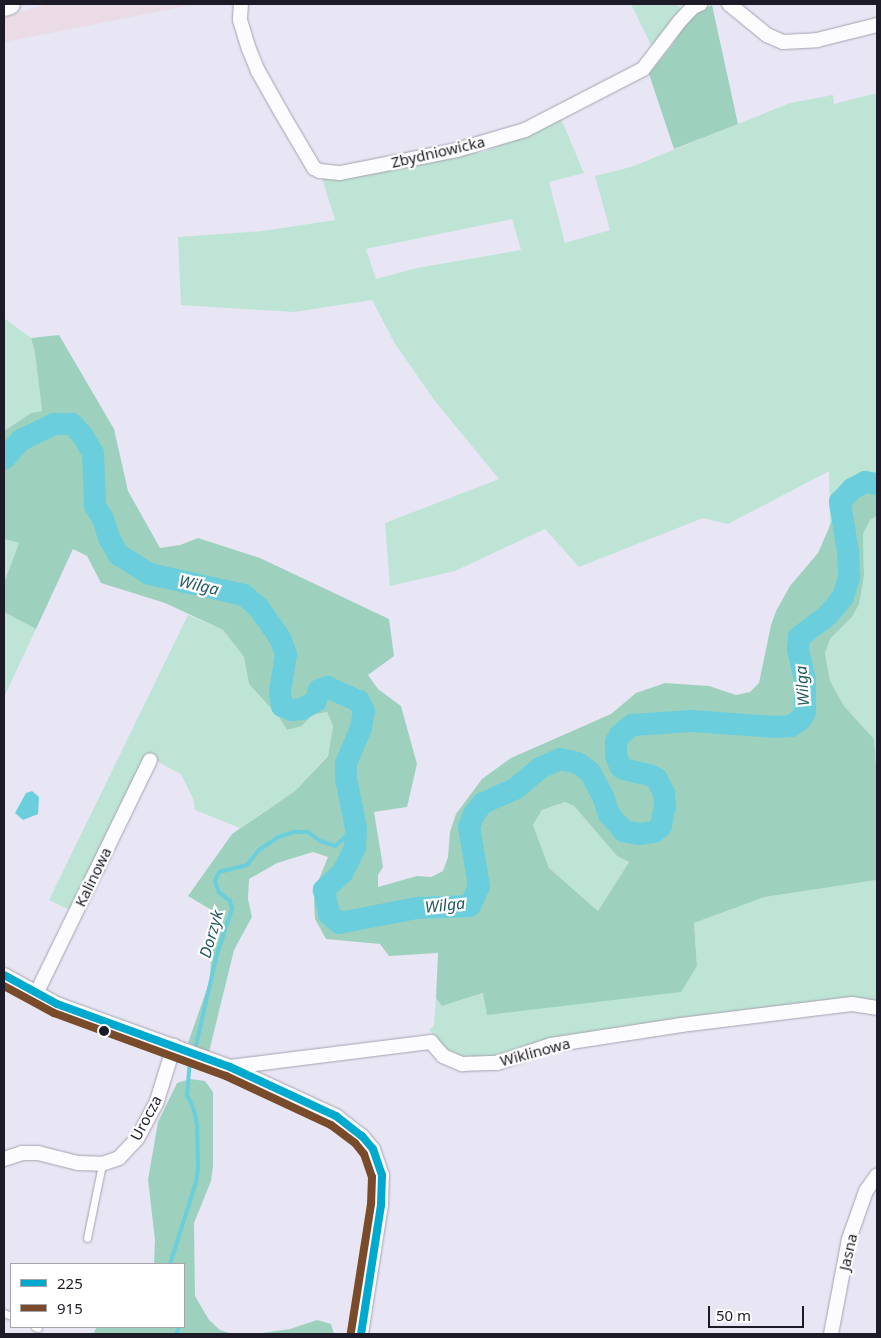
<!DOCTYPE html>
<style>
body{margin:0}
#map{position:relative;width:881px;height:1338px;overflow:hidden;background:#e8e6f5;font-family:"Noto Sans",sans-serif}
div>[style]{position:absolute}
[style*='--x']{left:calc(var(--x)*1px);top:calc(var(--y)*1px);width:calc(var(--w)*1px);rotate:calc(var(--a)*1deg)}
.commercial>*{inset:0;background:#eadbe4}
.green>*{inset:0;background:#bee4d5}
.forest>*{inset:0;background:#9ed1bd}
.water>*{inset:0;background:#6bcedc}
.stream>*{height:4px;margin:-2px;padding:0 2px;transform-origin:2px;border-radius:2px;background:#6bcedc}
.river>*{height:22px;margin:-11px;padding:0 11px;transform-origin:11px;border-radius:11px;background:#6bcedc}
.roads{filter:drop-shadow(0 0 1px #a4a2af) drop-shadow(0 0 1px #a4a2af)}
.lane>*{height:7px;margin:-3.5px;padding:0 3.5px;transform-origin:3.5px;border-radius:3.5px;background:#fcfbfe}
.street>*{height:14px;margin:-7px;padding:0 7px;transform-origin:7px;border-radius:7px;background:#fcfbfe}
.secondary>*{height:19px;margin:-9.5px;padding:0 9.5px;transform-origin:9.5px;border-radius:9.5px;background:#fcfbfe}
.bus-1>*{height:8px;margin:-4px;padding:0 4px;transform-origin:4px;border-radius:4px;background:#00a9ce}
.bus-2>*{height:8px;margin:-4px;padding:0 4px;transform-origin:4px;border-radius:4px;background:#7a4b2a}
.dots>*{width:14px;height:14px;translate:-50% -50%;box-sizing:border-box;border:2px solid #fff;border-radius:50%}
span{translate:-50% -50%;white-space:nowrap;text-align:center;line-height:1.15;-webkit-text-stroke:4.5px #fff;paint-order:stroke}
.street-label{font-size:15px;color:#1d1b27}
.water-label{font-size:16px;color:#215960;font-style:italic}
.frame{position:absolute;inset:0;border:5px solid #1d1b27;pointer-events:none}
.legend{position:absolute;left:10px;top:1263px;width:175px;height:65px;box-sizing:border-box;background:#fff;border:1px solid #a5a4a9;margin:0;padding:6px 9px;list-style:none;font-size:15px;color:#1d1b27}
.legend li{display:flex;align-items:center;gap:10px;height:25px}
.legend b{width:25px;border:1px solid #a5a4a9}
.scale{position:absolute;left:708px;top:1306px;width:96px;height:22px;box-sizing:border-box;border:2px solid #1d1b27;border-top:0;padding-left:6px;font-size:15px;line-height:18px;white-space:nowrap;color:#1d1b27;-webkit-text-stroke:4px #fff;paint-order:stroke}
</style>
<div id="map">
<div class="commercial">
<i style="clip-path:polygon(49px 4px,197px 4px,4px 42px,4px 17px)"></i>
</div>
<div class="green">
<i style="clip-path:polygon(631px 4px,677px 4px,682px 11px,653px 49px)"></i>
<i style="clip-path:polygon(evenodd,877px 93px,877px 474px,857px 480px,838px 502px,830px 528px,829px 471px,728px 524px,703px 518px,579px 567px,545px 529px,455px 571px,390px 586px,385px 523px,499px 479px,434px 400px,394px 342px,372px 300px,294px 312px,181px 305px,178px 237px,263px 231px,335px 220px,322px 178px,484px 152px,561px 119px,584px 173px,549px 182px,565px 243px,610px 230px,595px 176px,631px 167px,790px 103px,833px 95px,834px 104px,877px 93px,512px 219px,521px 250px,417px 268px,376px 279px,366px 249px,512px 219px)"></i>
<i style="clip-path:polygon(4px 318px,31px 338px,35px 353px,42px 411px,31px 413px,4px 431px)"></i>
<i style="clip-path:polygon(877px 516px,877px 778px,874px 739px,844px 706px,830px 681px,825px 652px,830px 639px,852px 617px,864px 576px,863px 534px,870px 520px)"></i>
<i style="clip-path:polygon(4px 539px,19px 543px,4px 583px)"></i>
<i style="clip-path:polygon(4px 612px,36px 629px,4px 697px)"></i>
<i style="clip-path:polygon(188px 615px,223px 630px,244px 657px,249px 684px,279px 717px,287px 730px,302px 726px,312px 715px,327px 712px,333px 726px,328px 755px,295px 791px,240px 828px,195px 810px,193px 799px,181px 774px,149px 757px,74px 912px,49px 900px)"></i>
<i style="clip-path:polygon(565px 802px,574px 806px,617px 856px,629px 862px,598px 911px,549px 868px,533px 825px,542px 810px)"></i>
<i style="clip-path:polygon(877px 880px,877px 1002px,494px 1058px,458px 1058px,443px 1051px,440px 1042px,429px 1030px,434px 1026px,436px 998px,442px 1006px,484px 993px,488px 1015px,697px 966px,694px 923px,765px 897px)"></i>
</div>
<div class="forest">
<i style="clip-path:polygon(712px 5px,738px 124px,674px 149px,649px 74px,673px 44px,690px 16px)"></i>
<i style="clip-path:polygon(evenodd,59px 335px,114px 429px,128px 491px,160px 548px,180px 545px,198px 538px,260px 558px,389px 619px,394px 656px,368px 675px,378px 689px,401px 706px,417px 764px,407px 807px,374px 812px,383px 867px,378px 875px,378px 887px,417px 876px,431px 877px,443px 871px,448px 857px,450px 832px,456px 814px,482px 779px,511px 758px,611px 714px,636px 693px,665px 683px,709px 686px,736px 695px,750px 692px,759px 683px,771px 625px,776px 611px,790px 586px,818px 553px,846px 489px,857px 480px,877px 474px,877px 516px,870px 520px,863px 534px,864px 576px,859px 604px,852px 617px,830px 639px,825px 653px,830px 681px,844px 706px,874px 739px,877px 778px,877px 880px,765px 897px,694px 923px,697px 966px,681px 992px,487px 1015px,483px 993px,442px 1006px,436px 998px,438px 953px,389px 956px,380px 944px,326px 939px,315px 919px,314px 902px,317px 884px,328px 857px,313px 852px,277px 863px,249px 879px,248px 899px,252px 917px,234px 950px,209px 1052px,188px 1043px,210px 980px,213px 911px,188px 896px,232px 834px,295px 791px,328px 756px,333px 726px,327px 712px,312px 715px,302px 726px,287px 730px,279px 717px,249px 684px,244px 657px,223px 630px,165px 603px,101px 583px,87px 556px,73px 549px,36px 629px,4px 612px,4px 583px,19px 543px,4px 539px,4px 431px,31px 413px,42px 411px,35px 353px,31px 338px,59px 335px,565px 802px,574px 806px,617px 856px,629px 862px,598px 911px,549px 868px,533px 825px,542px 810px,565px 802px)"></i>
<i style="clip-path:polygon(190px 1079px,205px 1081px,213px 1092px,213px 1166px,211px 1181px,194px 1223px,195px 1296px,209px 1320px,220px 1330px,233px 1334px,93px 1334px,97px 1327px,184px 1327px,184px 1264px,154px 1264px,155px 1240px,148px 1180px,158px 1122px,177px 1083px)"></i>
<i style="clip-path:polygon(317px 1320px,331px 1324px,334px 1334px,255px 1334px,290px 1329px)"></i>
</div>
<div class="water">
<i style="clip-path:polygon(32px 791px,39px 797px,38px 814px,23px 820px,15px 813px,26px 793px)"></i>
</div>
<div class="stream">
<i style="--x:196;--y:1045;--w:93;--a:-77"></i>
<i style="--x:217;--y:954;--w:47;--a:-71.6"></i>
<i style="--x:232;--y:909;--w:8;--a:-104"></i>
<i style="--x:230;--y:901;--w:14;--a:-141"></i>
<i style="--x:219;--y:892;--w:8;--a:-113"></i>
<i style="--x:216;--y:885;--w:5;--a:-101"></i>
<i style="--x:215;--y:880;--w:9;--a:-63"></i>
<i style="--x:219;--y:872;--w:29;--a:-14"></i>
<i style="--x:247;--y:865;--w:19;--a:-51"></i>
<i style="--x:259;--y:850;--w:23;--a:-34"></i>
<i style="--x:278;--y:837;--w:16;--a:-18"></i>
<i style="--x:293;--y:832;--w:15;--a:0"></i>
<i style="--x:308;--y:832;--w:15;--a:37"></i>
<i style="--x:320;--y:841;--w:16;--a:18"></i>
<i style="--x:335;--y:846;--w:28;--a:-41"></i>
<i style="--x:170;--y:1264;--w:86;--a:-72.4"></i>
<i style="--x:196;--y:1182;--w:14;--a:-82"></i>
<i style="--x:198;--y:1168;--w:43;--a:-91.3"></i>
<i style="--x:197;--y:1125;--w:15;--a:-101"></i>
<i style="--x:194;--y:1110;--w:17;--a:-115"></i>
<i style="--x:187;--y:1095;--w:35;--a:-85"></i>
<i style="--x:176;--y:1334;--w:8;--a:-67"></i>
</div>
<div class="river">
<i style="--x:4;--y:459;--w:25;--a:-48"></i>
<i style="--x:21;--y:440;--w:37;--a:-26"></i>
<i style="--x:54;--y:424;--w:18;--a:0"></i>
<i style="--x:72;--y:424;--w:16;--a:47"></i>
<i style="--x:83;--y:436;--w:20;--a:60"></i>
<i style="--x:93;--y:453;--w:53;--a:87.8"></i>
<i style="--x:95;--y:506;--w:15;--a:58"></i>
<i style="--x:103;--y:519;--w:20;--a:72"></i>
<i style="--x:109;--y:538;--w:20;--a:60"></i>
<i style="--x:119;--y:555;--w:36;--a:32"></i>
<i style="--x:150;--y:574;--w:96;--a:12.6"></i>
<i style="--x:244;--y:595;--w:20;--a:41"></i>
<i style="--x:259;--y:608;--w:37;--a:55"></i>
<i style="--x:280;--y:638;--w:17;--a:69"></i>
<i style="--x:286;--y:654;--w:38;--a:99"></i>
<i style="--x:280;--y:692;--w:14;--a:82"></i>
<i style="--x:282;--y:706;--w:11;--a:22"></i>
<i style="--x:292;--y:710;--w:10;--a:-6"></i>
<i style="--x:302;--y:709;--w:16;--a:-30"></i>
<i style="--x:316;--y:701;--w:11;--a:-75"></i>
<i style="--x:319;--y:690;--w:9;--a:-21"></i>
<i style="--x:327;--y:687;--w:35;--a:24"></i>
<i style="--x:359;--y:701;--w:11;--a:63"></i>
<i style="--x:364;--y:711;--w:17;--a:100"></i>
<i style="--x:361;--y:728;--w:38;--a:113"></i>
<i style="--x:346;--y:763;--w:16;--a:90"></i>
<i style="--x:346;--y:779;--w:50;--a:78.5"></i>
<i style="--x:356;--y:828;--w:20;--a:93"></i>
<i style="--x:355;--y:848;--w:28;--a:117"></i>
<i style="--x:342;--y:873;--w:25;--a:137"></i>
<i style="--x:324;--y:890;--w:25;--a:78"></i>
<i style="--x:329;--y:914;--w:13;--a:42"></i>
<i style="--x:339;--y:923;--w:79;--a:-10.9"></i>
<i style="--x:417;--y:908;--w:53;--a:-2.2"></i>
<i style="--x:470;--y:906;--w:22;--a:-66"></i>
<i style="--x:479;--y:886;--w:60;--a:-99.6"></i>
<i style="--x:469;--y:827;--w:14;--a:-69"></i>
<i style="--x:474;--y:814;--w:14;--a:-51"></i>
<i style="--x:483;--y:803;--w:35;--a:-24"></i>
<i style="--x:515;--y:789;--w:33;--a:-40"></i>
<i style="--x:540;--y:768;--w:22;--a:-24"></i>
<i style="--x:560;--y:759;--w:18;--a:13"></i>
<i style="--x:578;--y:763;--w:15;--a:37"></i>
<i style="--x:590;--y:772;--w:27;--a:62"></i>
<i style="--x:603;--y:796;--w:19;--a:72"></i>
<i style="--x:609;--y:814;--w:23;--a:49"></i>
<i style="--x:624;--y:831;--w:15;--a:11"></i>
<i style="--x:639;--y:834;--w:15;--a:-8"></i>
<i style="--x:654;--y:832;--w:9;--a:-41"></i>
<i style="--x:661;--y:826;--w:20;--a:-79"></i>
<i style="--x:665;--y:806;--w:13;--a:-94"></i>
<i style="--x:664;--y:793;--w:16;--a:-117"></i>
<i style="--x:657;--y:779;--w:9;--a:-153"></i>
<i style="--x:649;--y:775;--w:26;--a:-167"></i>
<i style="--x:624;--y:769;--w:5;--a:-143"></i>
<i style="--x:620;--y:766;--w:12;--a:-110"></i>
<i style="--x:616;--y:755;--w:13;--a:-90"></i>
<i style="--x:616;--y:742;--w:8;--a:-60"></i>
<i style="--x:620;--y:735;--w:16;--a:-40"></i>
<i style="--x:632;--y:725;--w:60;--a:-3.8"></i>
<i style="--x:692;--y:721;--w:84;--a:4.1"></i>
<i style="--x:776;--y:727;--w:15;--a:-4"></i>
<i style="--x:791;--y:726;--w:12;--a:-35"></i>
<i style="--x:801;--y:719;--w:8;--a:-60"></i>
<i style="--x:805;--y:712;--w:32;--a:-90"></i>
<i style="--x:805;--y:680;--w:32;--a:-103"></i>
<i style="--x:798;--y:649;--w:12;--a:-85"></i>
<i style="--x:799;--y:637;--w:36;--a:-37"></i>
<i style="--x:828;--y:615;--w:23;--a:-50"></i>
<i style="--x:843;--y:597;--w:21;--a:-73"></i>
<i style="--x:849;--y:577;--w:25;--a:-92"></i>
<i style="--x:848;--y:552;--w:51;--a:-99.1"></i>
<i style="--x:840;--y:502;--w:18;--a:-47"></i>
<i style="--x:852;--y:489;--w:15;--a:-28"></i>
<i style="--x:865;--y:482;--w:12;--a:9"></i>
</div>
<div class="roads">
<div class="lane">
<i style="--x:87;--y:1238;--w:76;--a:-78.5"></i>
<i style="--x:4;--y:1313;--w:8;--a:23"></i>
<i style="--x:35;--y:1327;--w:3;--a:18"></i>
</div>
<div class="street">
<i style="--x:241;--y:4;--w:16;--a:94"></i>
<i style="--x:240;--y:20;--w:30;--a:73"></i>
<i style="--x:249;--y:49;--w:24;--a:68"></i>
<i style="--x:258;--y:71;--w:47;--a:60.7"></i>
<i style="--x:281;--y:112;--w:65;--a:59.5"></i>
<i style="--x:314;--y:168;--w:7;--a:27"></i>
<i style="--x:320;--y:171;--w:20;--a:6"></i>
<i style="--x:340;--y:173;--w:119;--a:-11.1"></i>
<i style="--x:457;--y:150;--w:71;--a:-16.4"></i>
<i style="--x:525;--y:130;--w:133;--a:-27.3"></i>
<i style="--x:643;--y:69;--w:59;--a:-52.5"></i>
<i style="--x:679;--y:22;--w:21;--a:-47"></i>
<i style="--x:693;--y:7;--w:8;--a:-23"></i>
<i style="--x:729;--y:4;--w:49;--a:39.2"></i>
<i style="--x:767;--y:35;--w:17;--a:24"></i>
<i style="--x:783;--y:42;--w:34;--a:-3"></i>
<i style="--x:817;--y:40;--w:62;--a:-14"></i>
<i style="--x:4;--y:975;--w:60;--a:28.7"></i>
<i style="--x:57;--y:1004;--w:184;--a:20"></i>
<i style="--x:230;--y:1067;--w:117;--a:24.8"></i>
<i style="--x:336;--y:1116;--w:33;--a:38"></i>
<i style="--x:362;--y:1136;--w:17;--a:50"></i>
<i style="--x:373;--y:1149;--w:28;--a:71"></i>
<i style="--x:382;--y:1175;--w:30;--a:92"></i>
<i style="--x:381;--y:1205;--w:131;--a:98.8"></i>
<i style="--x:36;--y:994;--w:260;--a:-64"></i>
<i style="--x:230;--y:1067;--w:203;--a:-7.1"></i>
<i style="--x:431;--y:1042;--w:18;--a:49"></i>
<i style="--x:443;--y:1056;--w:21;--a:23"></i>
<i style="--x:462;--y:1064;--w:35;--a:-2"></i>
<i style="--x:497;--y:1063;--w:57;--a:-18.4"></i>
<i style="--x:551;--y:1045;--w:132;--a:-8.7"></i>
<i style="--x:681;--y:1025;--w:172;--a:-7"></i>
<i style="--x:852;--y:1004;--w:25;--a:9"></i>
<i style="--x:4;--y:1159;--w:19;--a:-18"></i>
<i style="--x:22;--y:1153;--w:16;--a:0"></i>
<i style="--x:38;--y:1153;--w:41;--a:14"></i>
<i style="--x:78;--y:1163;--w:24;--a:2"></i>
<i style="--x:102;--y:1164;--w:18;--a:-19"></i>
<i style="--x:119;--y:1158;--w:26;--a:-47"></i>
<i style="--x:137;--y:1139;--w:40;--a:-62"></i>
<i style="--x:156;--y:1104;--w:61;--a:-72.8"></i>
<i style="--x:831;--y:1334;--w:97;--a:-79.3"></i>
<i style="--x:849;--y:1239;--w:51;--a:-70.5"></i>
<i style="--x:866;--y:1191;--w:19;--a:-55"></i>
</div>
<div class="secondary">
<i style="--x:4;--y:6;--w:6;--a:-18"></i>
</div>
</div>
<div class="bus-1">
<i style="--x:4;--y:975;--w:60;--a:28.7"></i>
<i style="--x:57;--y:1004;--w:184;--a:20"></i>
<i style="--x:230;--y:1067;--w:117;--a:24.8"></i>
<i style="--x:336;--y:1116;--w:33;--a:38"></i>
<i style="--x:362;--y:1136;--w:17;--a:50"></i>
<i style="--x:373;--y:1149;--w:28;--a:71"></i>
<i style="--x:382;--y:1175;--w:30;--a:92"></i>
<i style="--x:381;--y:1205;--w:131;--a:98.8"></i>
</div>
<div class="bus-2">
<i style="--x:4;--y:986;--w:57;--a:28.4"></i>
<i style="--x:54;--y:1013;--w:183;--a:20.1"></i>
<i style="--x:226;--y:1076;--w:116;--a:25"></i>
<i style="--x:331;--y:1125;--w:30;--a:37"></i>
<i style="--x:355;--y:1143;--w:14;--a:51"></i>
<i style="--x:364;--y:1154;--w:24;--a:71"></i>
<i style="--x:372;--y:1177;--w:27;--a:92"></i>
<i style="--x:371;--y:1204;--w:130;--a:98.9"></i>
</div>
<div class="dots">
<i style="left:104px;top:1031px;background:#1d1b27"></i>
</div>
<div class="street-label">
<span style="left:438px;top:152px;rotate:-13deg">Zbydniowicka</span>
<span style="left:93px;top:877px;rotate:-64deg">Kalinowa</span>
<span style="left:535px;top:1052px;rotate:-15deg">Wiklinowa</span>
<span style="left:146px;top:1118px;rotate:-62deg">Urocza</span>
<span style="left:848px;top:1252px;rotate:-77deg">Jasna</span>
</div>
<div class="water-label">
<span style="left:199px;top:585px;rotate:13deg">Wilga</span>
<span style="left:802px;top:686px;rotate:-94deg">Wilga</span>
<span style="left:445px;top:905px;rotate:-6deg">Wilga</span>
<span style="left:211px;top:934px;rotate:-74deg">Dorzyk</span>
</div>
<div class="frame"></div>
<ul class="legend">
<li><b style="height:6px;background:#00a9ce"></b>225</li>
<li><b style="height:6px;background:#7a4b2a"></b>915</li>
</ul>
<div class="scale">50 m</div>
</div>
